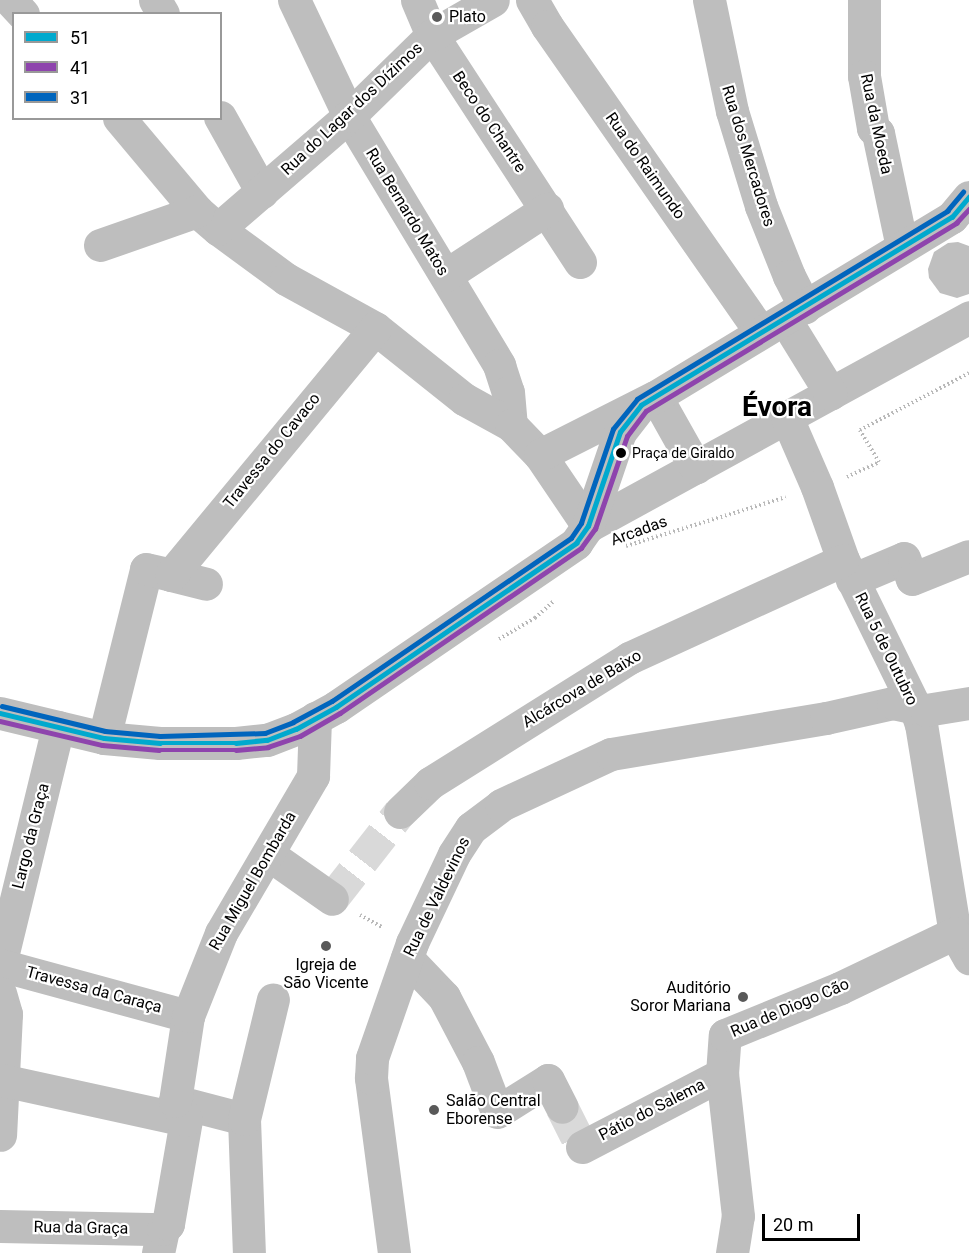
<!DOCTYPE html>
<meta charset="utf-8">
<style>
body{margin:0}
#map{position:relative;width:969px;height:1253px;overflow:hidden;background:#fff;font-family:Roboto,sans-serif}
div>[style]{position:absolute}
[style*='--x']{left:calc(var(--x)*1px);top:calc(var(--y)*1px);width:calc(var(--w)*1px);rotate:calc(var(--a)*1deg)}
.water>*{inset:0;background:#bfbfbf}
.street-tunnel>*{height:33px;margin-top:-16.5px;transform-origin:0;background:repeating-linear-gradient(90deg,#d9d9d9 0 33px,transparent 0 49px)}
.path>*{height:4px;margin-top:-2px;transform-origin:0;background:repeating-linear-gradient(90deg,#b9b9b9 0 1.5px,transparent 0 4.5px)}
.street>*{height:33px;margin:-16.5px;padding:0 16.5px;transform-origin:16.5px;border-radius:16.5px;background:#bebebe}
.bus-1>*{height:4.5px;margin:-2.25px;padding:0 2.25px;transform-origin:2.25px;border-radius:2.25px;background:#00a9ce}
.bus-2>*{height:4.5px;margin:-2.25px;padding:0 2.25px;transform-origin:2.25px;border-radius:2.25px;background:#8e44ad}
.bus-3>*{height:4.5px;margin:-2.25px;padding:0 2.25px;transform-origin:2.25px;border-radius:2.25px;background:#0065bd}
.dots>*{width:16px;height:16px;translate:-50% -50%;box-sizing:border-box;border:3px solid #fff;border-radius:50%}
span{translate:-50% -50%;white-space:nowrap;text-align:center;line-height:1.15;-webkit-text-stroke:4.5px #fff;paint-order:stroke}
.bus-label{font-size:14px;color:#000}
.left{translate:0 -50%;text-align:left}
.poi-label{font-size:16px;color:#000}
.right{translate:-100% -50%;text-align:right}
.street-label{font-size:16px;color:#000}
.town-label{font-size:28px;color:#000;font-weight:700}
.legend{position:absolute;left:12px;top:12px;width:210px;height:108px;box-sizing:border-box;background:#fff;border:2px solid #999;margin:0;padding:8px 10px;list-style:none;font-size:18px;color:#000}
.legend li{display:flex;align-items:center;gap:12px;height:30px}
.legend b{width:30px;border:2px solid #999}
.scale{position:absolute;left:762px;top:1214px;width:98px;height:27px;box-sizing:border-box;border:3px solid #000;border-top:0;padding-left:8px;font-size:18px;line-height:21px;white-space:nowrap;color:#000;-webkit-text-stroke:4px #fff;paint-order:stroke}
</style>
<div id="map">
<div class="water">
<i style="clip-path:polygon(958px 242px,969px 246px,969px 294px,957px 298px,940px 293px,929px 278px,928px 269px,934px 252px,948px 243px)"></i>
</div>
<div class="street-tunnel">
<i style="--x:332;--y:899;--w:110;--a:-52"></i>
<i style="--x:562;--y:1107;--w:45;--a:63.4"></i>
</div>
<div class="path">
<i style="--x:847;--y:477;--w:35;--a:-25"></i>
<i style="--x:879;--y:462;--w:37;--a:-121"></i>
<i style="--x:860;--y:430;--w:123;--a:-27.6"></i>
<i style="--x:626;--y:546;--w:167;--a:-17"></i>
<i style="--x:499;--y:639;--w:42;--a:-30.3"></i>
<i style="--x:535;--y:618;--w:25;--a:-42"></i>
<i style="--x:360;--y:915;--w:25;--a:29"></i>
</div>
<div class="street">
<i style="--x:10;--y:0;--w:19;--a:47"></i>
<i style="--x:155;--y:0;--w:16;--a:60"></i>
<i style="--x:294;--y:0;--w:128;--a:64.6"></i>
<i style="--x:349;--y:116;--w:291;--a:58.9"></i>
<i style="--x:499;--y:365;--w:28;--a:72"></i>
<i style="--x:508;--y:392;--w:33;--a:85"></i>
<i style="--x:417;--y:0;--w:38;--a:67"></i>
<i style="--x:432;--y:35;--w:271;--a:56.9"></i>
<i style="--x:532;--y:0;--w:30;--a:60"></i>
<i style="--x:547;--y:26;--w:372;--a:55.1"></i>
<i style="--x:709;--y:0;--w:113;--a:78.3"></i>
<i style="--x:732;--y:111;--w:99;--a:73"></i>
<i style="--x:761;--y:206;--w:75;--a:68.2"></i>
<i style="--x:789;--y:276;--w:35;--a:63"></i>
<i style="--x:864;--y:0;--w:76;--a:90"></i>
<i style="--x:864;--y:76;--w:53;--a:80.2"></i>
<i style="--x:873;--y:128;--w:7;--a:45"></i>
<i style="--x:878;--y:133;--w:116;--a:78.1"></i>
<i style="--x:220;--y:117;--w:86;--a:60.8"></i>
<i style="--x:119;--y:118;--w:121;--a:50"></i>
<i style="--x:197;--y:211;--w:28;--a:41"></i>
<i style="--x:218;--y:229;--w:84;--a:36.3"></i>
<i style="--x:286;--y:279;--w:102;--a:28.8"></i>
<i style="--x:375;--y:328;--w:114;--a:38.6"></i>
<i style="--x:464;--y:399;--w:54;--a:29"></i>
<i style="--x:511;--y:425;--w:42;--a:46"></i>
<i style="--x:540;--y:455;--w:86;--a:55.9"></i>
<i style="--x:588;--y:526;--w:435;--a:-28.7"></i>
<i style="--x:218;--y:229;--w:173;--a:-40.8"></i>
<i style="--x:349;--y:116;--w:116;--a:-44.3"></i>
<i style="--x:432;--y:35;--w:70;--a:-29.8"></i>
<i style="--x:100;--y:245;--w:103;--a:-19.3"></i>
<i style="--x:446;--y:275;--w:121;--a:-33.2"></i>
<i style="--x:794;--y:334;--w:70;--a:58.3"></i>
<i style="--x:664;--y:411;--w:65;--a:60.7"></i>
<i style="--x:787;--y:418;--w:75;--a:66.5"></i>
<i style="--x:817;--y:487;--w:77;--a:70.4"></i>
<i style="--x:843;--y:560;--w:164;--a:63.9"></i>
<i style="--x:915;--y:707;--w:18;--a:71"></i>
<i style="--x:921;--y:724;--w:212;--a:80.8"></i>
<i style="--x:955;--y:933;--w:29;--a:61"></i>
<i style="--x:540;--y:455;--w:129;--a:-26.8"></i>
<i style="--x:655;--y:397;--w:347;--a:-31.2"></i>
<i style="--x:952;--y:217;--w:26;--a:-50"></i>
<i style="--x:171;--y:575;--w:36;--a:14"></i>
<i style="--x:852;--y:580;--w:56;--a:-22.9"></i>
<i style="--x:904;--y:558;--w:22;--a:69"></i>
<i style="--x:912;--y:579;--w:61;--a:-22"></i>
<i style="--x:0;--y:713;--w:107;--a:13.5"></i>
<i style="--x:104;--y:738;--w:56;--a:5.1"></i>
<i style="--x:160;--y:743;--w:76;--a:0"></i>
<i style="--x:236;--y:743;--w:31;--a:-6"></i>
<i style="--x:267;--y:740;--w:31;--a:-21"></i>
<i style="--x:296;--y:729;--w:46;--a:-28.8"></i>
<i style="--x:336;--y:707;--w:291;--a:-34.3"></i>
<i style="--x:576;--y:543;--w:21;--a:-55"></i>
<i style="--x:588;--y:526;--w:99;--a:-71.2"></i>
<i style="--x:620;--y:432;--w:34;--a:-52"></i>
<i style="--x:104;--y:738;--w:174;--a:-76"></i>
<i style="--x:146;--y:569;--w:26;--a:13"></i>
<i style="--x:171;--y:575;--w:320;--a:-50.4"></i>
<i style="--x:400;--y:812;--w:42;--a:-44"></i>
<i style="--x:430;--y:783;--w:235;--a:-32.1"></i>
<i style="--x:629;--y:658;--w:235;--a:-24.6"></i>
<i style="--x:268;--y:854;--w:78;--a:35.1"></i>
<i style="--x:407;--y:958;--w:54;--a:46.5"></i>
<i style="--x:444;--y:997;--w:73;--a:62.4"></i>
<i style="--x:478;--y:1062;--w:53;--a:69.2"></i>
<i style="--x:497;--y:1112;--w:60;--a:-32.1"></i>
<i style="--x:548;--y:1080;--w:30;--a:63"></i>
<i style="--x:0;--y:965;--w:245;--a:-76.3"></i>
<i style="--x:0;--y:965;--w:195;--a:15.2"></i>
<i style="--x:0;--y:993;--w:22;--a:74"></i>
<i style="--x:6;--y:1014;--w:121;--a:92.8"></i>
<i style="--x:2;--y:1080;--w:188;--a:12.3"></i>
<i style="--x:175;--y:1101;--w:71;--a:14.6"></i>
<i style="--x:244;--y:1119;--w:134;--a:87.9"></i>
<i style="--x:244;--y:1119;--w:123;--a:-76.4"></i>
<i style="--x:582;--y:1147;--w:158;--a:-27.5"></i>
<i style="--x:0;--y:1226;--w:163;--a:1.1"></i>
<i style="--x:158;--y:1253;--w:25;--a:-78"></i>
<i style="--x:163;--y:1229;--w:7;--a:-45"></i>
<i style="--x:168;--y:1224;--w:106;--a:-80.2"></i>
<i style="--x:186;--y:1120;--w:22;--a:-120"></i>
<i style="--x:175;--y:1101;--w:86;--a:-81.3"></i>
<i style="--x:188;--y:1016;--w:89;--a:-68.3"></i>
<i style="--x:221;--y:933;--w:182;--a:-59.6"></i>
<i style="--x:313;--y:776;--w:58;--a:-88"></i>
<i style="--x:394;--y:1253;--w:177;--a:-97.5"></i>
<i style="--x:371;--y:1078;--w:20;--a:-87"></i>
<i style="--x:372;--y:1058;--w:122;--a:-70.8"></i>
<i style="--x:412;--y:943;--w:98;--a:-64.7"></i>
<i style="--x:454;--y:854;--w:31;--a:-57"></i>
<i style="--x:471;--y:828;--w:38;--a:-37"></i>
<i style="--x:501;--y:805;--w:121;--a:-24.9"></i>
<i style="--x:611;--y:754;--w:218;--a:-9.5"></i>
<i style="--x:826;--y:718;--w:69;--a:-12.6"></i>
<i style="--x:893;--y:703;--w:34;--a:12"></i>
<i style="--x:926;--y:710;--w:44;--a:-9.2"></i>
<i style="--x:732;--y:1253;--w:37;--a:-81"></i>
<i style="--x:738;--y:1216;--w:143;--a:-96.4"></i>
<i style="--x:722;--y:1074;--w:39;--a:-86"></i>
<i style="--x:725;--y:1035;--w:124;--a:-22.2"></i>
<i style="--x:840;--y:988;--w:127;--a:-25.6"></i>
</div>
<div class="bus-1">
<i style="--x:0;--y:713;--w:107;--a:13.5"></i>
<i style="--x:104;--y:738;--w:56;--a:5.1"></i>
<i style="--x:160;--y:743;--w:76;--a:0"></i>
<i style="--x:236;--y:743;--w:31;--a:-6"></i>
<i style="--x:267;--y:740;--w:31;--a:-21"></i>
<i style="--x:296;--y:729;--w:46;--a:-28.8"></i>
<i style="--x:336;--y:707;--w:291;--a:-34.3"></i>
<i style="--x:576;--y:543;--w:21;--a:-55"></i>
<i style="--x:588;--y:526;--w:99;--a:-71.2"></i>
<i style="--x:620;--y:432;--w:34;--a:-52"></i>
<i style="--x:641;--y:405;--w:363;--a:-31.2"></i>
<i style="--x:952;--y:217;--w:26;--a:-50"></i>
</div>
<div class="bus-2">
<i style="--x:0;--y:721;--w:105;--a:13.2"></i>
<i style="--x:102;--y:745;--w:57;--a:5"></i>
<i style="--x:159;--y:750;--w:77;--a:0"></i>
<i style="--x:236;--y:750;--w:32;--a:-5"></i>
<i style="--x:268;--y:747;--w:34;--a:-19"></i>
<i style="--x:300;--y:736;--w:46;--a:-29.9"></i>
<i style="--x:340;--y:713;--w:292;--a:-34.4"></i>
<i style="--x:581;--y:548;--w:24;--a:-54"></i>
<i style="--x:595;--y:529;--w:98;--a:-71"></i>
<i style="--x:627;--y:436;--w:31;--a:-53"></i>
<i style="--x:646;--y:411;--w:363;--a:-31.2"></i>
<i style="--x:956;--y:223;--w:19;--a:-47"></i>
</div>
<div class="bus-3">
<i style="--x:2;--y:706;--w:106;--a:13.6"></i>
<i style="--x:105;--y:731;--w:55;--a:5.2"></i>
<i style="--x:160;--y:736;--w:105;--a:-1.6"></i>
<i style="--x:265;--y:733;--w:30;--a:-21"></i>
<i style="--x:293;--y:722;--w:44;--a:-28.3"></i>
<i style="--x:332;--y:701;--w:289;--a:-34.3"></i>
<i style="--x:571;--y:538;--w:18;--a:-56"></i>
<i style="--x:581;--y:523;--w:99;--a:-71.2"></i>
<i style="--x:613;--y:429;--w:38;--a:-51"></i>
<i style="--x:637;--y:399;--w:363;--a:-31.2"></i>
<i style="--x:947;--y:211;--w:25;--a:-50"></i>
</div>
<div class="dots">
<i style="left:437px;top:17px;background:#595959"></i>
<i style="left:621px;top:453px;background:#000"></i>
<i style="left:326px;top:946px;background:#595959"></i>
<i style="left:743px;top:997px;background:#595959"></i>
<i style="left:434px;top:1110px;background:#595959"></i>
</div>
<div class="bus-label">
<span class="left" style="left:632px;top:453px">Praça de Giraldo</span>
</div>
<div class="poi-label">
<span class="left" style="left:449px;top:17px">Plato</span>
<span style="left:326px;top:974px">Igreja de<br>São Vicente</span>
<span class="right" style="left:731px;top:997px">Auditório<br>Soror Mariana</span>
<span class="left" style="left:446px;top:1110px">Salão Central<br>Eborense</span>
</div>
<div class="street-label">
<span style="left:352px;top:109px;rotate:-43deg">Rua do Lagar dos Dízimos</span>
<span style="left:489px;top:122px;rotate:56deg">Beco do Chantre</span>
<span style="left:876px;top:124px;rotate:78deg">Rua da Moeda</span>
<span style="left:748px;top:156px;rotate:73deg">Rua dos Mercadores</span>
<span style="left:645px;top:166px;rotate:55deg">Rua do Raimundo</span>
<span style="left:407px;top:212px;rotate:59deg">Rua Bernardo Matos</span>
<span style="left:272px;top:451px;rotate:-51deg">Travessa do Cavaco</span>
<span style="left:639px;top:531px;rotate:-20deg">Arcadas</span>
<span style="left:886px;top:649px;rotate:64deg">Rua 5 de Outubro</span>
<span style="left:582px;top:689px;rotate:-31deg">Alcárcova de Baixo</span>
<span style="left:31px;top:836px;rotate:-76deg">Largo da Graça</span>
<span style="left:253px;top:881px;rotate:-60deg">Rua Miguel Bombarda</span>
<span style="left:437px;top:897px;rotate:-64deg">Rua de Valdevinos</span>
<span style="left:94px;top:990px;rotate:15deg">Travessa da Caraça</span>
<span style="left:790px;top:1008px;rotate:-23deg">Rua de Diogo Cão</span>
<span style="left:652px;top:1110px;rotate:-27deg">Pátio do Salema</span>
<span style="left:81px;top:1228px;rotate:1deg">Rua da Graça</span>
</div>
<div class="town-label">
<span style="left:777px;top:407px">Évora</span>
</div>
<ul class="legend">
<li><b style="height:8px;background:#00a9ce"></b>51</li>
<li><b style="height:8px;background:#8e44ad"></b>41</li>
<li><b style="height:8px;background:#0065bd"></b>31</li>
</ul>
<div class="scale">20 m</div>
</div>
